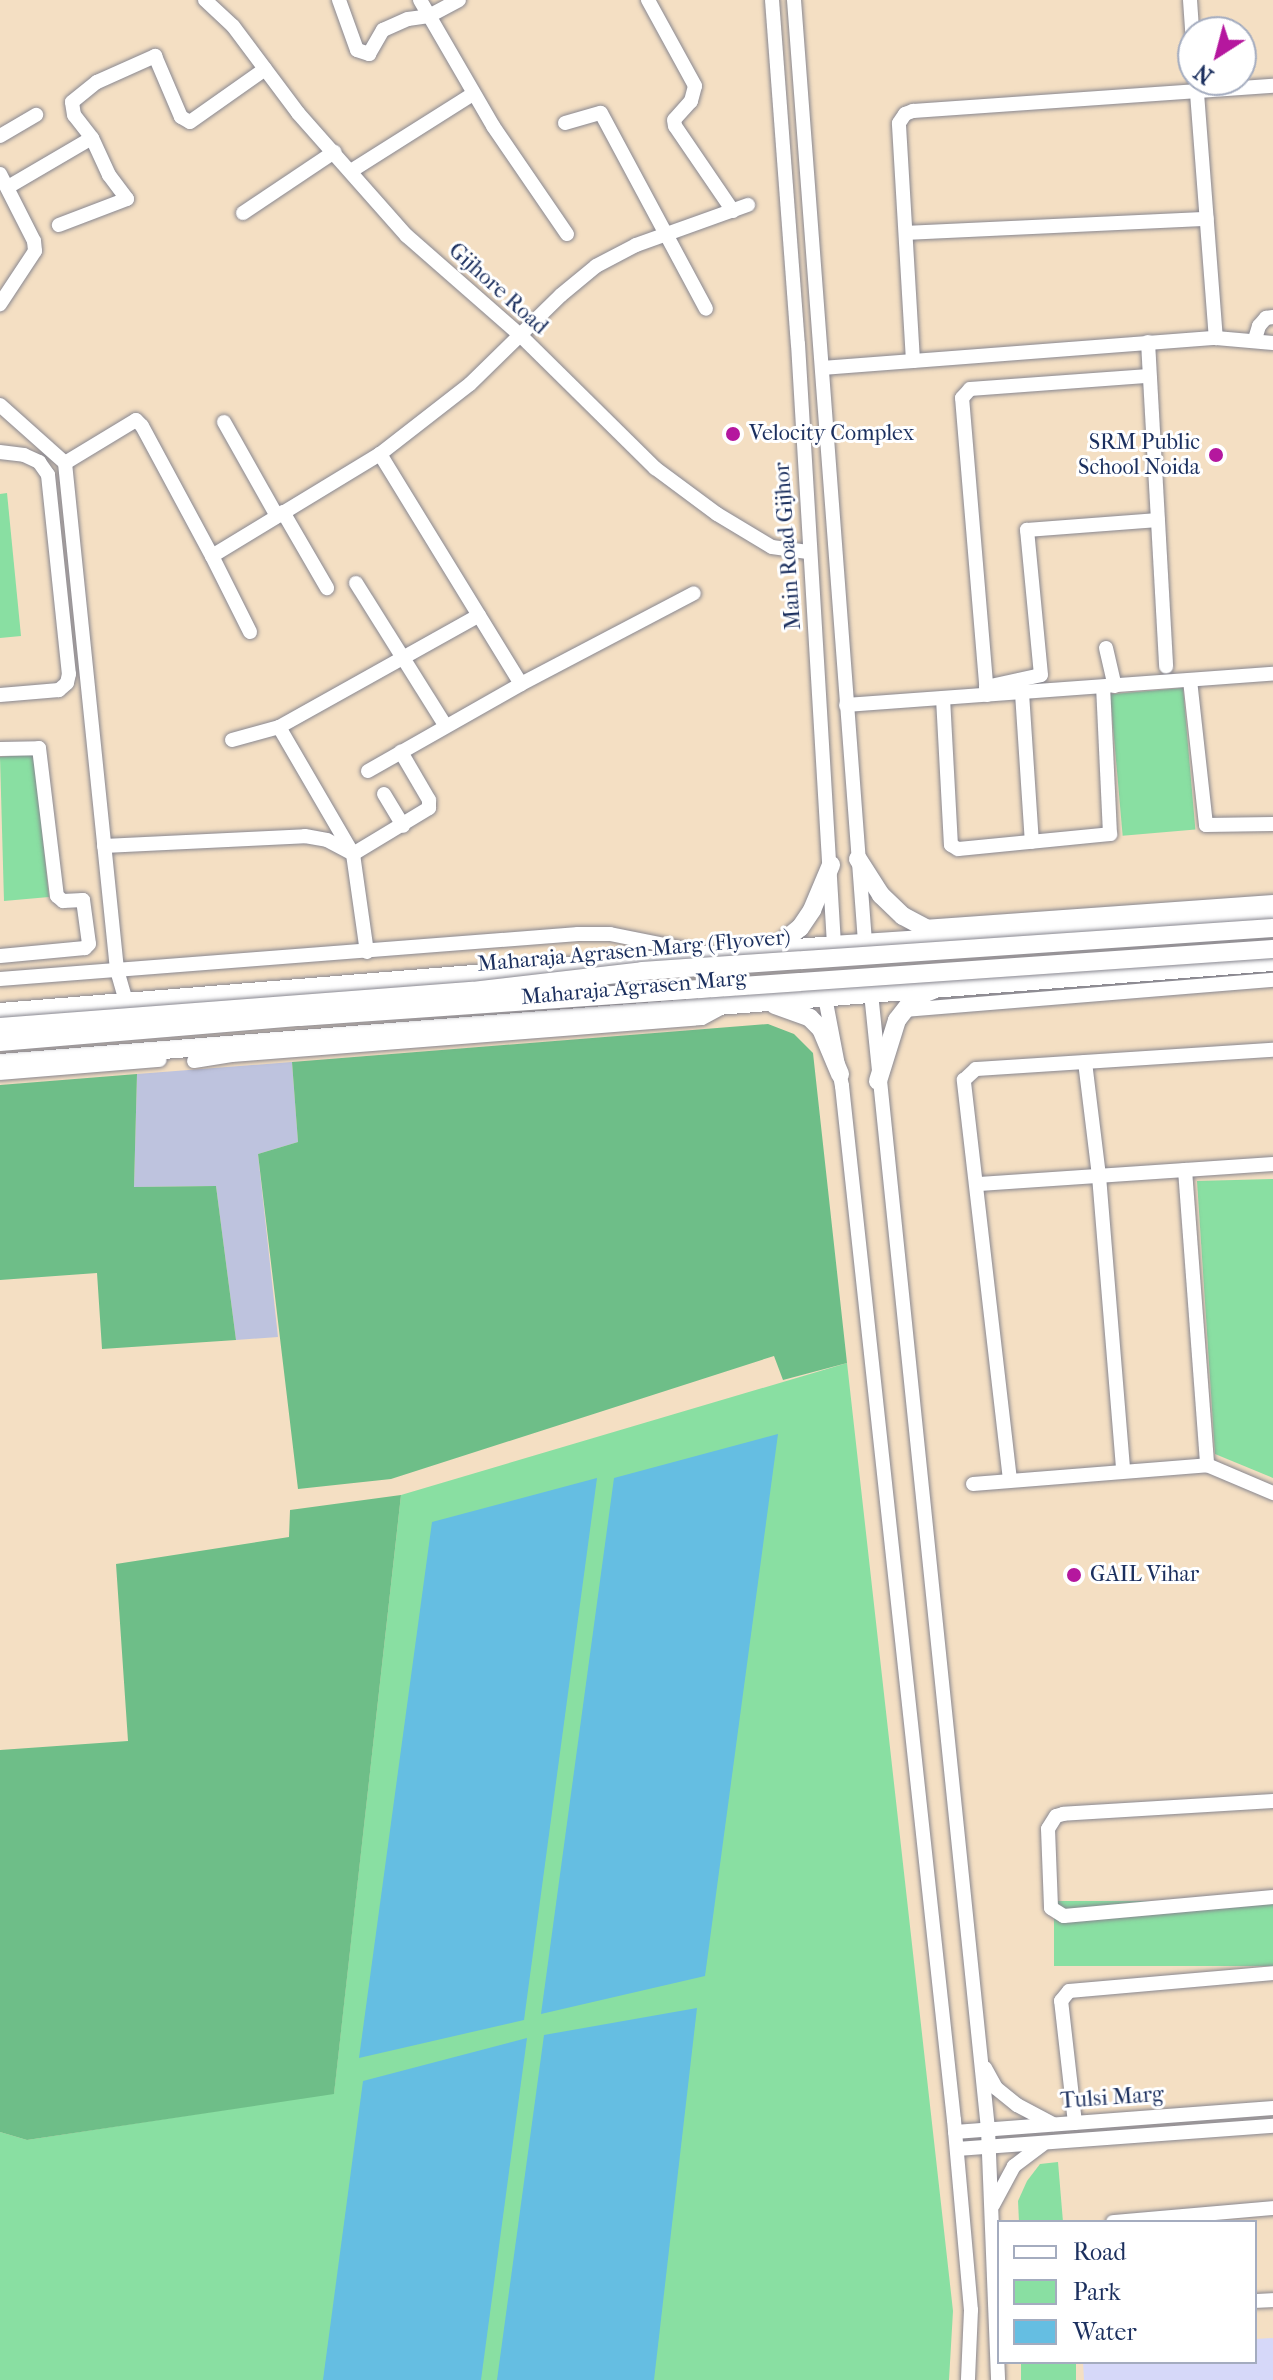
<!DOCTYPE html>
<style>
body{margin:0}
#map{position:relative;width:1273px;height:2380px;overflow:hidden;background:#f4dfc3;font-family:"IM FELL French Canon",serif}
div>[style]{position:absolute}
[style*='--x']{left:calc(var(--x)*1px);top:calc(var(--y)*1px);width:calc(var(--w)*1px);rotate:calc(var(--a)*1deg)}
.built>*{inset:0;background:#d6d8f9}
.industrial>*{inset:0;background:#bec3de}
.green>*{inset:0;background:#89dfa2;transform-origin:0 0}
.forest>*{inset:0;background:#6ebe88}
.water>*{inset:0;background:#65bee2}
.roads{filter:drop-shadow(0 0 2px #888790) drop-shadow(0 0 2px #888790)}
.minor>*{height:14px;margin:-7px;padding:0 7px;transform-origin:7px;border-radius:7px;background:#fff}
.major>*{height:18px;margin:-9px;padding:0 9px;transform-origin:9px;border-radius:9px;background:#fff}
.bridges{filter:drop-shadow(0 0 2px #888790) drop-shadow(0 0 2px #888790)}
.major-bridge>*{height:18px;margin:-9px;padding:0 9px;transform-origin:9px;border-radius:9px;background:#fff}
.dots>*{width:22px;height:22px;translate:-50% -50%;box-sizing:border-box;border:4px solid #fff;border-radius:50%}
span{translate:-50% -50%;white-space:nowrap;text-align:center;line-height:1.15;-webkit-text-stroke:6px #fff;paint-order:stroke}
.street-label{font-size:22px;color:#1b2f5e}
.poi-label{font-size:22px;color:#1b2f5e}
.left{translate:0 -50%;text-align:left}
.right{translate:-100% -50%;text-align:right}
.legend{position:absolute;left:997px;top:2220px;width:260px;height:144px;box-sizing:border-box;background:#fff;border:2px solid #a4acbf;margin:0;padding:10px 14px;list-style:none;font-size:24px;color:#1b2f5e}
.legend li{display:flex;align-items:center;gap:16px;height:40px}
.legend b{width:40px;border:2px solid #a4acbf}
.north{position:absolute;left:1177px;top:16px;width:80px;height:80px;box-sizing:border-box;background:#fff;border:2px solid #a4acbf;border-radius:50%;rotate:216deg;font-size:22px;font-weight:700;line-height:32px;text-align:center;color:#1b2f5e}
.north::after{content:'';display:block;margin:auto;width:28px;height:36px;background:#b5179e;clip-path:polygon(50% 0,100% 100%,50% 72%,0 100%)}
</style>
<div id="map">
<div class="built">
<i style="clip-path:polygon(1273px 2338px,1273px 2380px,1084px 2380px,1083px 2362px,1255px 2362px,1255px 2339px)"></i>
</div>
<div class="industrial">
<i style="clip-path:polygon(292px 1062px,298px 1142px,258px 1154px,278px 1337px,236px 1340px,216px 1186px,134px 1187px,137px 1074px)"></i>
</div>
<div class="green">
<i style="clip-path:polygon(7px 493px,21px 636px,0 638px,0 494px)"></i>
<i style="left:1183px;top:688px;width:142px;height:73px;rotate:85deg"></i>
<i style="clip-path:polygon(34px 754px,49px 897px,4px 901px,0 757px)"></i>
<i style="clip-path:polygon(1273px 1179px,1273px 1478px,1215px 1454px,1197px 1181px)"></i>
<i style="clip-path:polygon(847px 1363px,953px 2311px,949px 2380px,0 2380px,0 2132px,27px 2140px,334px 2093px,401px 1495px)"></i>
<i style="left:1273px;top:1901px;width:65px;height:219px;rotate:90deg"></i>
<i style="clip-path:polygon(1058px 2162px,1063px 2222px,1019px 2222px,1018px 2201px,1027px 2181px,1040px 2164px)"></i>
<i style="left:1021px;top:2362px;width:55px;height:18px"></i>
</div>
<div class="forest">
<i style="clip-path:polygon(768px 1024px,794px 1034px,813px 1053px,847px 1363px,783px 1380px,774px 1356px,391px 1479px,298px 1489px,258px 1154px,298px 1142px,292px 1062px)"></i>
<i style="clip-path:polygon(137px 1074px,134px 1187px,216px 1186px,236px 1340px,102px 1349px,97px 1273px,0 1280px,0 1085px)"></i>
<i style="clip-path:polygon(401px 1495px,334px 2094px,27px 2140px,0 2132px,0 1750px,128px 1741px,116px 1564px,289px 1537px,290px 1510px)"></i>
</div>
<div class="water">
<i style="clip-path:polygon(778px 1434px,705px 1976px,541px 2014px,614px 1478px)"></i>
<i style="clip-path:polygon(597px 1478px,524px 2020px,359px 2058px,432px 1522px)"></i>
<i style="clip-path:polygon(697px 2008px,654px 2380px,497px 2380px,544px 2035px)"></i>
<i style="clip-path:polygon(527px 2038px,481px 2380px,323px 2380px,363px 2081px)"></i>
</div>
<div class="roads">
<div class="minor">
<i style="--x:205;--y:0;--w:38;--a:43"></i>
<i style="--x:233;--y:26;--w:109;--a:53.2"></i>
<i style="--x:298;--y:113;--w:164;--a:48.5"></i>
<i style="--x:407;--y:236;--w:150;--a:41.2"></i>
<i style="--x:520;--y:335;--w:190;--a:44.6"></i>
<i style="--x:655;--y:468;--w:77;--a:36.6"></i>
<i style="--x:717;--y:514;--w:64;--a:31"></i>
<i style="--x:772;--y:547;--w:36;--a:8"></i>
<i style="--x:339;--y:0;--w:53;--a:70.2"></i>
<i style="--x:357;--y:50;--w:13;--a:18"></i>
<i style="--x:369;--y:54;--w:28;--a:-60"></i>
<i style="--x:383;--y:30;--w:27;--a:-24"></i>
<i style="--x:408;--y:19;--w:21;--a:-8"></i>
<i style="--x:429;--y:16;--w:34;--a:-28"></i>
<i style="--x:420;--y:0;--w:146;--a:59.9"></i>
<i style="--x:493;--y:126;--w:131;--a:55.6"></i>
<i style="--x:648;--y:0;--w:98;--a:61.3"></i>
<i style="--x:695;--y:86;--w:16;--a:105"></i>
<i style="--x:691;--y:101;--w:25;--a:132"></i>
<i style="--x:674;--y:120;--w:6;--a:81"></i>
<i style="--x:675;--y:126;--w:103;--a:55.7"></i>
<i style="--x:772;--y:0;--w:345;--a:85.7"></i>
<i style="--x:798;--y:344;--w:602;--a:86.57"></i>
<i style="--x:794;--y:0;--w:946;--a:85.69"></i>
<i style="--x:1190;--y:0;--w:39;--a:86"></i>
<i style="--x:1196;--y:80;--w:259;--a:85.6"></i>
<i style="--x:565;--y:123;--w:37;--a:-16"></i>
<i style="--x:601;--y:113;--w:222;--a:61.8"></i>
<i style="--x:0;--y:136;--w:42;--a:-30.3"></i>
<i style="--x:92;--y:138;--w:29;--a:-128"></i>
<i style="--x:74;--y:115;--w:13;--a:-99"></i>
<i style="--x:72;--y:102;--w:32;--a:-39"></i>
<i style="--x:97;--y:82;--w:64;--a:-24.1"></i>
<i style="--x:155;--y:56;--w:66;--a:66.9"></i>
<i style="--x:181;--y:117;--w:10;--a:29"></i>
<i style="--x:190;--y:122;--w:92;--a:-35.2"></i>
<i style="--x:351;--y:171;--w:144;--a:-32.3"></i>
<i style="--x:0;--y:174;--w:75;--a:63.1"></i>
<i style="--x:34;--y:241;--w:10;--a:84"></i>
<i style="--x:35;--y:251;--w:64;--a:123.4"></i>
<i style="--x:8;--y:187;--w:97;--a:-30.3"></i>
<i style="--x:92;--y:138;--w:41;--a:65.3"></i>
<i style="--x:109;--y:175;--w:30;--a:53"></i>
<i style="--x:127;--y:199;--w:73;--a:159.1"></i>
<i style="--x:243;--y:213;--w:110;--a:-33.8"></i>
<i style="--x:906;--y:233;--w:301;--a:-2.7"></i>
<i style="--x:1255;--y:339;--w:14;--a:-73"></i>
<i style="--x:1259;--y:326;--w:11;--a:-49"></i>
<i style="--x:1266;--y:318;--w:7;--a:-8"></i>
<i style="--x:1148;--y:342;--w:325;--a:86.8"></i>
<i style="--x:913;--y:361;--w:238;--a:-93.4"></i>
<i style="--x:899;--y:123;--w:11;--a:-56"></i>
<i style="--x:905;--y:114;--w:9;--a:-21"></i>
<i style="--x:913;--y:111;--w:361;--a:-4"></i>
<i style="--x:822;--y:368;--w:395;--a:-4.4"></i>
<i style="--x:1216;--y:338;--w:57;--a:5"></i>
<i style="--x:0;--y:405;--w:87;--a:41.7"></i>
<i style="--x:65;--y:463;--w:510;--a:84.14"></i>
<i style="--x:117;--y:970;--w:33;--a:74"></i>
<i style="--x:224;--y:422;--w:108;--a:60.6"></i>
<i style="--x:0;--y:452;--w:24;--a:7"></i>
<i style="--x:24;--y:455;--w:17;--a:25"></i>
<i style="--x:39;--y:462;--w:16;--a:55"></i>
<i style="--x:48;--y:475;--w:200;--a:84"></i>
<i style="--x:69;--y:674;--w:9;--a:103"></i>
<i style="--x:67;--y:683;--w:11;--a:139"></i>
<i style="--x:59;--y:690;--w:59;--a:175.2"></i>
<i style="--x:65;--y:463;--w:83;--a:-31.2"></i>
<i style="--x:136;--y:420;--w:8;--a:45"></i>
<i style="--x:142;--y:426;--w:148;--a:61.7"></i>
<i style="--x:212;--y:556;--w:197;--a:-31.3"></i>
<i style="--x:283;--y:512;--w:88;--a:59.9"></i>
<i style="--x:212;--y:556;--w:85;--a:63.4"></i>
<i style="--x:356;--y:583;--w:168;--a:57.9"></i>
<i style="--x:1106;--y:648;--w:39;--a:77"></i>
<i style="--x:1190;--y:680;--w:146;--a:83.7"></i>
<i style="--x:1206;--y:825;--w:67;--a:-0.9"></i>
<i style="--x:521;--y:684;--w:195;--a:-27.7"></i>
<i style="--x:986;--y:687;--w:56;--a:-12.3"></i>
<i style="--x:1041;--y:675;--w:146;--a:-95.5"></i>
<i style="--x:1027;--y:530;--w:131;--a:-4.4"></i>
<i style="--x:1022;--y:693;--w:149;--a:86.2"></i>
<i style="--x:987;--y:695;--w:298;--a:-94.8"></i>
<i style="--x:962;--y:398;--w:12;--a:-48"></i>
<i style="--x:970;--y:389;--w:179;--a:-4.2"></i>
<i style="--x:943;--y:698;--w:147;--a:86.9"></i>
<i style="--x:951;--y:845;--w:8;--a:30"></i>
<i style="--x:958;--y:849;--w:153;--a:-5.6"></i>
<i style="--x:1110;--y:834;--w:147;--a:-92.7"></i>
<i style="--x:846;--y:705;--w:428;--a:-4.2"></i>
<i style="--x:279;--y:727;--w:147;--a:59.8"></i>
<i style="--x:353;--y:854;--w:99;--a:81.9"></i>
<i style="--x:232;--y:740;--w:49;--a:-15.5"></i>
<i style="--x:279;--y:727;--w:229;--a:-29.2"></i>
<i style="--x:0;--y:749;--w:39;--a:-1"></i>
<i style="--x:39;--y:748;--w:149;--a:83.1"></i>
<i style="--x:57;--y:896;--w:8;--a:40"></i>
<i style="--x:63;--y:901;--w:20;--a:-3"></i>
<i style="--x:83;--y:900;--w:44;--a:82.2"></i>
<i style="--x:89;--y:944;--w:6;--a:135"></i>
<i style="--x:85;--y:948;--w:85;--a:174.6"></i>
<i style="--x:368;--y:771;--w:176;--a:-29.6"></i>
<i style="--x:521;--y:684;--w:270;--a:-121.5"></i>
<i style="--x:380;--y:454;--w:114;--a:-37.9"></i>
<i style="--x:470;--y:384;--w:127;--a:-44.4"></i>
<i style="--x:561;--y:295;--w:45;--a:-39.6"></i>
<i style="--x:596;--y:266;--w:45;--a:-27.7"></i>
<i style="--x:636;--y:245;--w:119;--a:-19.7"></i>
<i style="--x:384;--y:794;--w:37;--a:59"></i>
<i style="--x:104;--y:846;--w:201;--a:-2.8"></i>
<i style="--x:305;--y:836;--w:22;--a:10"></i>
<i style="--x:327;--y:840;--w:30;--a:28"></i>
<i style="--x:353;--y:854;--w:89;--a:-31.2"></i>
<i style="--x:429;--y:808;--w:8;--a:-90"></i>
<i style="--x:429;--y:800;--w:56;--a:-120.3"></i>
<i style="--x:924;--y:927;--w:350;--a:-4.1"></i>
<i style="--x:0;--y:979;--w:580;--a:-4.45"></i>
<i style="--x:578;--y:934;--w:32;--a:0"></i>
<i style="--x:610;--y:934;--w:92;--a:11.3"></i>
<i style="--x:871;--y:993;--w:1142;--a:84.12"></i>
<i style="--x:988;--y:2129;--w:251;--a:87.7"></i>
<i style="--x:825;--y:997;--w:91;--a:79.2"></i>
<i style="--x:842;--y:1086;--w:1040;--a:83.82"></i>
<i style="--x:954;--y:2120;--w:191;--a:84.9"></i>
<i style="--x:971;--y:2310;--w:70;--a:92.5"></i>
<i style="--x:905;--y:1010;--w:369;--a:-4.7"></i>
<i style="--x:194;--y:1061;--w:38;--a:-9"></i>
<i style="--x:232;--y:1055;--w:471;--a:-4.5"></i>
<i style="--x:702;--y:1018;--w:21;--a:-28"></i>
<i style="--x:1085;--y:1062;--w:115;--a:83"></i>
<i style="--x:1099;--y:1176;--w:296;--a:85.3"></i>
<i style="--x:0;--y:1073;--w:160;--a:-4.7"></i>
<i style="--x:1185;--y:1170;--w:296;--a:85.7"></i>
<i style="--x:979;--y:1184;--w:295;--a:-3.9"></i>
<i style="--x:1010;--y:1480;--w:403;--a:-96.6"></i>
<i style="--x:964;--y:1080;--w:16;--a:-43"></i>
<i style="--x:976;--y:1069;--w:298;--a:-3.7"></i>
<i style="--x:973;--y:1484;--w:235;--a:-4.6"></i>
<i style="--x:1207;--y:1465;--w:72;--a:23"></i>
<i style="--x:1273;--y:1801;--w:210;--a:176.5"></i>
<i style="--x:1063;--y:1814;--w:7;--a:164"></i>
<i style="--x:1056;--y:1816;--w:15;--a:122"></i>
<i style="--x:1048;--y:1829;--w:79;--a:87.8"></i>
<i style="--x:1051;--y:1908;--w:15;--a:32"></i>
<i style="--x:1064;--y:1916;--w:210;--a:-5.2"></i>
<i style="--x:985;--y:2068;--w:23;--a:61"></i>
<i style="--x:996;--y:2088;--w:27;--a:39"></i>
<i style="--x:1017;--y:2105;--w:41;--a:27.8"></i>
<i style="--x:1075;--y:2123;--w:123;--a:-96.5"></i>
<i style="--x:1061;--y:2001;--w:13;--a:-51"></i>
<i style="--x:1069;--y:1991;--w:205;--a:-5"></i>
<i style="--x:955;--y:2132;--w:319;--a:-4.3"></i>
<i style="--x:957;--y:2149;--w:317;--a:-4.2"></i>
<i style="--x:993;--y:2205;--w:44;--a:-61.7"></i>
<i style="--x:1014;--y:2166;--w:35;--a:-37"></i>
<i style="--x:1113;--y:2222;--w:161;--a:-5"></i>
<i style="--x:1255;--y:2301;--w:18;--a:-3"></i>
</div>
<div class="major">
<i style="--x:858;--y:859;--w:43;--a:57.4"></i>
<i style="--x:881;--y:895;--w:30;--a:44"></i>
<i style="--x:903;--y:916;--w:40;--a:28"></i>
<i style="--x:775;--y:948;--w:32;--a:-39"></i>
<i style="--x:800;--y:928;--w:22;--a:-56"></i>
<i style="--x:812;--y:910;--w:49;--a:-67.1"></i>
<i style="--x:775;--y:1005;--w:37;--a:20"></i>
<i style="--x:810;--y:1018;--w:16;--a:45"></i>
<i style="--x:821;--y:1029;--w:49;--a:67.1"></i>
<i style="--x:0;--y:1012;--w:837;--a:-4.59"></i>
<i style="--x:834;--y:945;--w:440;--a:-3.8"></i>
<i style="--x:0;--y:1063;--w:1277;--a:-4.54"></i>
<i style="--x:878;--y:1081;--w:64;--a:-72.7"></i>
<i style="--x:897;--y:1020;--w:29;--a:-52"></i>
<i style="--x:915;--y:997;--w:19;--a:-21"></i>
</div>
</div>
<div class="bridges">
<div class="major-bridge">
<i style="--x:0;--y:1027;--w:474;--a:-4.4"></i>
<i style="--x:473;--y:991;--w:170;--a:-6.7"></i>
<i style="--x:642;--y:971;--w:632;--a:-3.9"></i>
<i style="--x:0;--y:1042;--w:301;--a:-4.8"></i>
<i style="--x:300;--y:1017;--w:975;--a:-4"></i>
</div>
</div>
<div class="dots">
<i style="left:733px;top:434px;background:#b5179e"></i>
<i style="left:1216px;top:455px;background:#b5179e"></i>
<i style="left:1074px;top:1575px;background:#b5179e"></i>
</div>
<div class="street-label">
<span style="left:498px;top:289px;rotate:42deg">Gijhore Road</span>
<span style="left:788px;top:546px;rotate:-94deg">Main Road Gijhor</span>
<span style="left:634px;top:951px;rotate:-5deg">Maharaja Agrasen Marg (Flyover)</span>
<span style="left:634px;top:988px;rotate:-5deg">Maharaja Agrasen Marg</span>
<span style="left:1112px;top:2098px;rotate:-4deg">Tulsi Marg</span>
</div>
<div class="poi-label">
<span class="left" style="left:749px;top:434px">Velocity Complex</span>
<span class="right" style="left:1200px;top:455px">SRM Public<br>School Noida</span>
<span class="left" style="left:1090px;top:1575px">GAIL Vihar</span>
</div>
<ul class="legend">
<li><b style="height:10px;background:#fff"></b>Road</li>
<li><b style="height:22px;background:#89dfa2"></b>Park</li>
<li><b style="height:22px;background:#65bee2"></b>Water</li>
</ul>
<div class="north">N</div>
</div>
